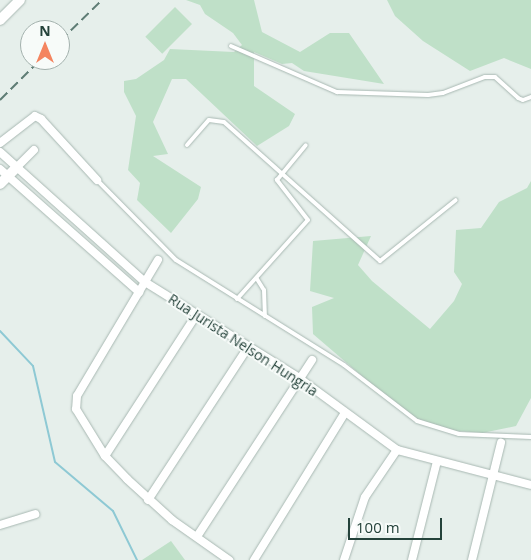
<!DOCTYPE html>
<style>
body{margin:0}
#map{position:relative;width:531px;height:560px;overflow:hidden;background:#e6efeb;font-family:"Open Sans",sans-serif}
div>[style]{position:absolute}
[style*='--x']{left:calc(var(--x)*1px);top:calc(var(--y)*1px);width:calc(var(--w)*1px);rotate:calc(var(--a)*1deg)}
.green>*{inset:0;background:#bfe0c8;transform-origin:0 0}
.stream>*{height:2px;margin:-1px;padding:0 1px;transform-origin:1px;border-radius:1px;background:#8ec9d4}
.roads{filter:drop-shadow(0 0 1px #a8b8b2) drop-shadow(0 0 1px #a8b8b2)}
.service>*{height:4px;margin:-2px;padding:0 2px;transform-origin:2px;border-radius:2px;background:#fff}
.minor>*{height:8px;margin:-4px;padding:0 4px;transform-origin:4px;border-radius:4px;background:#fff}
.tertiary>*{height:10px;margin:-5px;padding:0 5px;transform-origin:5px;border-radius:5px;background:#fff}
.rail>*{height:2px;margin-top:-1px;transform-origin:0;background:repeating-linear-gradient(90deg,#5f7d75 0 10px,transparent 0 15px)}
span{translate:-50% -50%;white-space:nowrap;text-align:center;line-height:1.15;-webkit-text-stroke:4px #f7fbf9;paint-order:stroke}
.street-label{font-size:14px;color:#24423a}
.north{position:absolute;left:20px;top:20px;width:50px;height:50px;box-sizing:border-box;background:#f7fbf9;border:1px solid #a3b1ad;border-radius:50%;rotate:0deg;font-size:14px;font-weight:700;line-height:20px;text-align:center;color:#24423a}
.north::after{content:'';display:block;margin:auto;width:18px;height:22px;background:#f4845f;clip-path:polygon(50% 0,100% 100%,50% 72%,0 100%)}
.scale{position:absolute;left:348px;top:518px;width:94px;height:22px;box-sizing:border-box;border:2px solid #24423a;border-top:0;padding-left:6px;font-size:15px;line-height:18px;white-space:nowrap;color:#24423a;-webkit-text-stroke:4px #f7fbf9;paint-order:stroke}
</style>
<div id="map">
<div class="green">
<i style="clip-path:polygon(186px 0,254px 0,262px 32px,300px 52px,330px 33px,349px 33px,384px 84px,304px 71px,292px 63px,282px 64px,254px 52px,254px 86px,295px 114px,289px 126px,257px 146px,186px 79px,172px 79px,153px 122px,168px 154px,153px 156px,201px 187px,198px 199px,171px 233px,137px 200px,140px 183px,128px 170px,136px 116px,124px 92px,124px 81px,136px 79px,164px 60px,170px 49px,234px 52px,242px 45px,233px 33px,205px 14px,200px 5px)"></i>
<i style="clip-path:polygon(387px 0,531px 0,531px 69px,504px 58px,470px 71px,423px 41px,395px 16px)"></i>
<i style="left:175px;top:7px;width:24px;height:42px;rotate:45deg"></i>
<i style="clip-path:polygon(531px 181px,531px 398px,516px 426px,482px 433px,436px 429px,411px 418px,313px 334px,312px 307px,334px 298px,310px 291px,313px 241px,371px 236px,358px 265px,372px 281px,430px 329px,454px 301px,462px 284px,454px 272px,456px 230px,481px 228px,499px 202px,527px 188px)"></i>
<i style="clip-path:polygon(171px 541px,185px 560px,142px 560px)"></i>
</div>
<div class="stream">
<i style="--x:0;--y:331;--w:48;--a:46.7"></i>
<i style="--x:33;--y:366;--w:98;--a:77.1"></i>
<i style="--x:55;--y:462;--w:76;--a:40.2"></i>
<i style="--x:113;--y:511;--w:55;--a:63.9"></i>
</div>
<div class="roads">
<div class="service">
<i style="--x:231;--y:46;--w:116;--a:23.5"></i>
<i style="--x:337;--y:92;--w:91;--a:1.9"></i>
<i style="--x:428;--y:95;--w:15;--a:-8"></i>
<i style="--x:443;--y:93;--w:45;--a:-20.9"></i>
<i style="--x:485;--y:77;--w:10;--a:0"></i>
<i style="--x:495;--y:77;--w:31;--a:42"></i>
<i style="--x:518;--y:98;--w:5;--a:22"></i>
<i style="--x:523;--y:100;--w:9;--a:-21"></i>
<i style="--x:187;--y:145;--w:33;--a:-49"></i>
<i style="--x:209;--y:120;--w:15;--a:8"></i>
<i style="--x:224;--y:122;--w:209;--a:41.7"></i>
<i style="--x:380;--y:261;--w:97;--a:-38.8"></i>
<i style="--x:97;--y:180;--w:112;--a:45.4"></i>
<i style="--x:176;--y:260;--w:198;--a:32"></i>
<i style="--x:344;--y:365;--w:92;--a:37.5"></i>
<i style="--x:417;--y:421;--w:44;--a:17.2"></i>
<i style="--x:459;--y:434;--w:72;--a:2.4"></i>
<i style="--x:257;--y:279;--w:13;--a:58"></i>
<i style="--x:264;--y:290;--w:26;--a:88"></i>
<i style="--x:237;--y:299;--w:106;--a:-48.1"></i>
<i style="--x:308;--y:220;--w:51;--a:-127.8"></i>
<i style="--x:277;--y:180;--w:45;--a:-50.4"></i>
</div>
<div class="minor">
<i style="--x:0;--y:143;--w:44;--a:-37.6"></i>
<i style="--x:35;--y:116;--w:7;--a:27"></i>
<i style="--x:41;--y:119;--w:83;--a:47.4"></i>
<i style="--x:0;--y:152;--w:195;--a:41.9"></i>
<i style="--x:145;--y:282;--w:181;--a:31.9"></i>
<i style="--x:299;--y:378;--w:122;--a:36.3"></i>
<i style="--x:397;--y:450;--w:138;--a:14.6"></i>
<i style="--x:17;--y:167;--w:24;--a:-45"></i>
<i style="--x:0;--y:169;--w:186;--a:41.5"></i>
<i style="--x:158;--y:260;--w:158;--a:120.8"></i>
<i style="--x:77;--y:396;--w:13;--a:94"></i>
<i style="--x:76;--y:409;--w:55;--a:58.3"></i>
<i style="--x:105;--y:456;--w:32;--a:46"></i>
<i style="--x:127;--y:479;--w:61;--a:42.3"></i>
<i style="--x:172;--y:520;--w:70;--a:35.1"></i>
<i style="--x:105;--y:456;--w:169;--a:-57.1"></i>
<i style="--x:148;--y:500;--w:183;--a:-56.8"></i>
<i style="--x:0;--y:525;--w:37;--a:-17"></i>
<i style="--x:198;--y:535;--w:209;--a:-56.9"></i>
<i style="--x:254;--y:560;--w:172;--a:-58.3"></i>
<i style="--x:344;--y:560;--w:66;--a:-71.6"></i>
<i style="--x:365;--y:497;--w:57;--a:-55.8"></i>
<i style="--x:412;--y:560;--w:102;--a:-75.8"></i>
<i style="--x:472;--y:560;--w:121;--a:-76.1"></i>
</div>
<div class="tertiary">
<i style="--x:0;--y:20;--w:28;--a:-45"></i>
<i style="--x:0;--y:184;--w:24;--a:-45"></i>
</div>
</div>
<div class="rail">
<i style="--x:60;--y:41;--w:59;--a:-44.3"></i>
<i style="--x:0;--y:100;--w:57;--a:-45"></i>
</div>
<div class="street-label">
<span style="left:243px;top:345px;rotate:33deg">Rua Jurista Nelson Hungria</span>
</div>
<div class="north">N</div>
<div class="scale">100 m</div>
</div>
